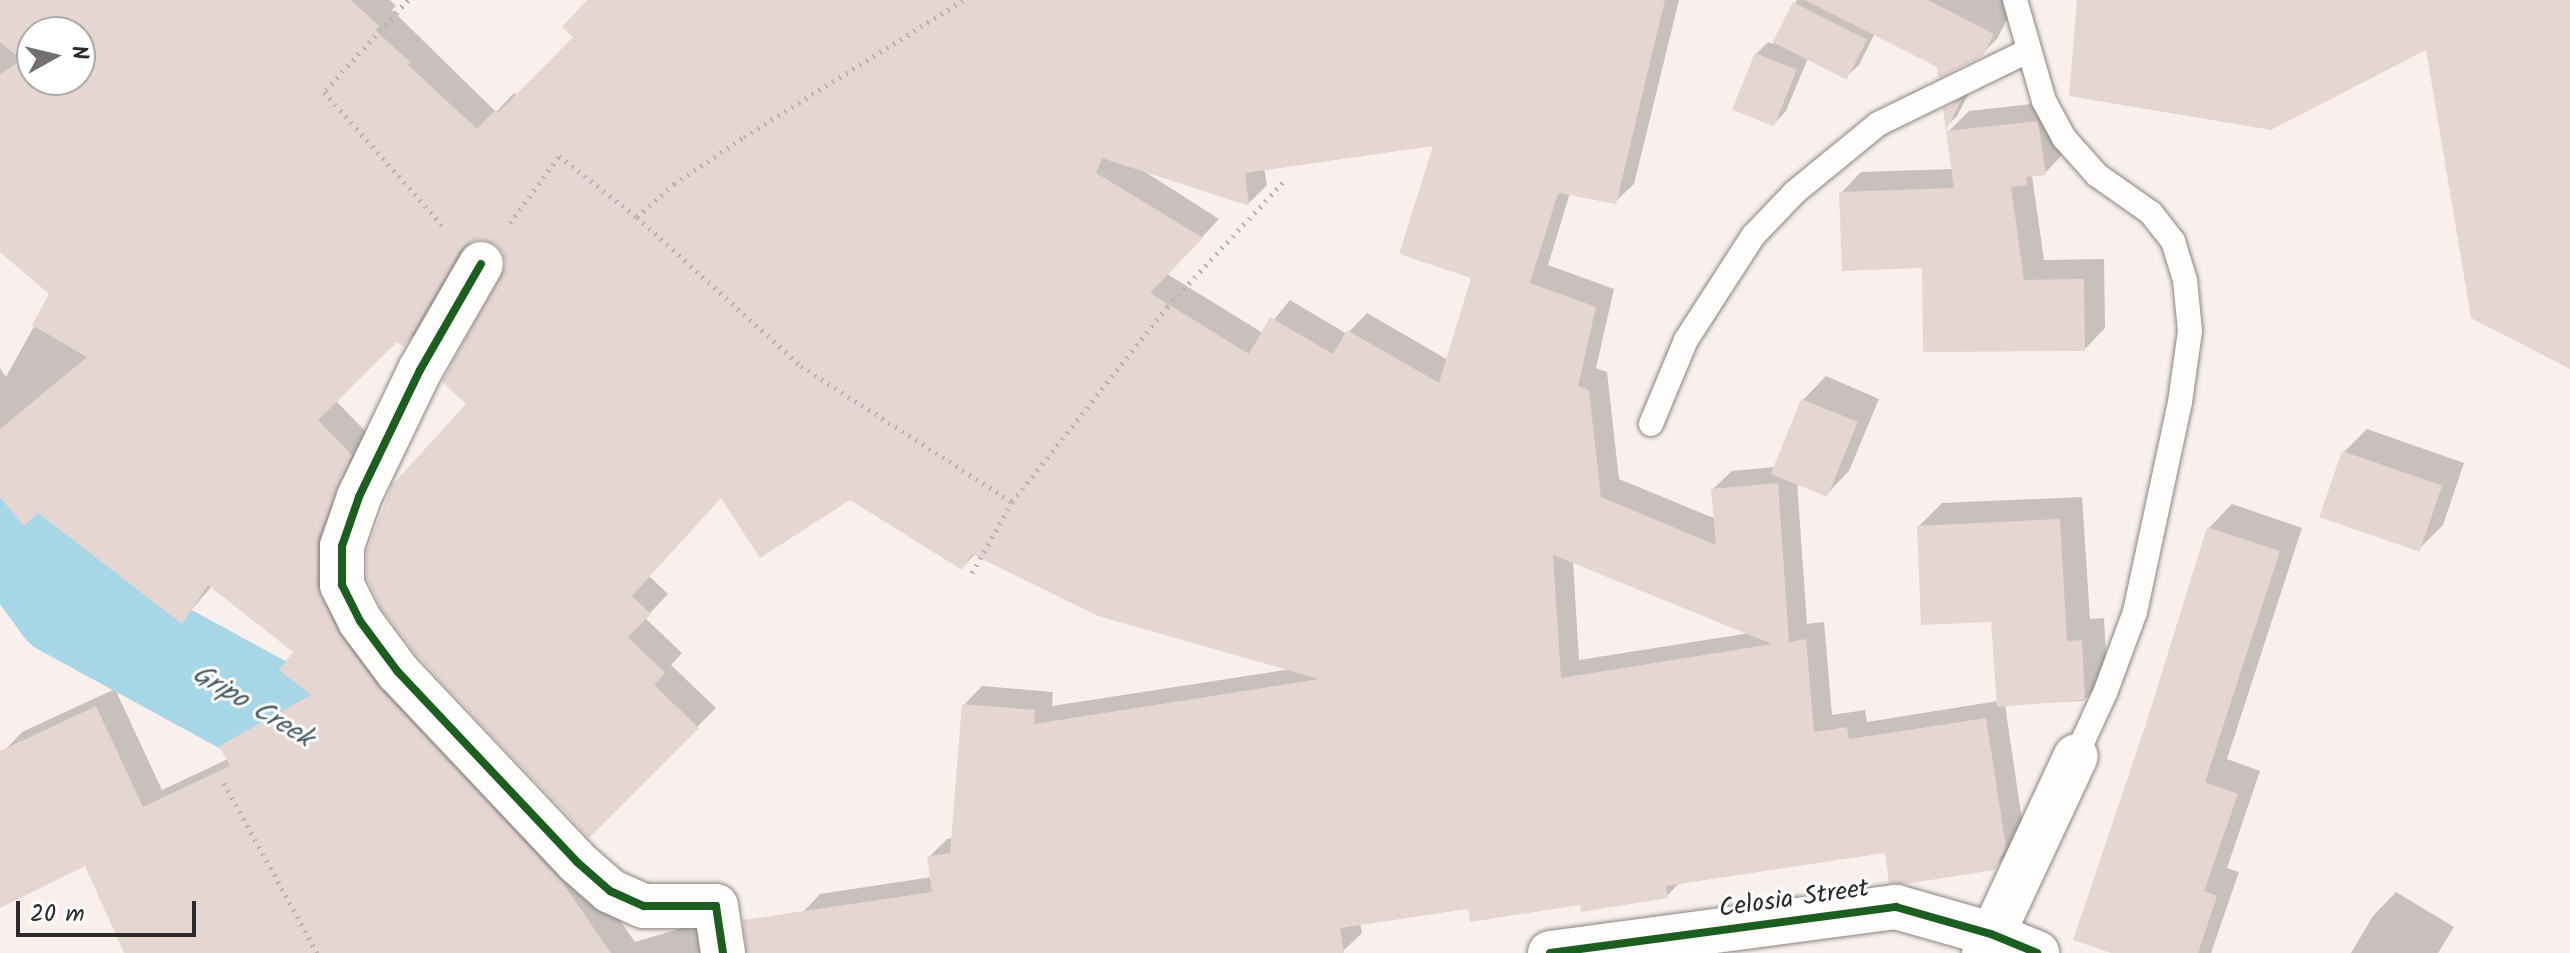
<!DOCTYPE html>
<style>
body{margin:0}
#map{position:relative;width:2570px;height:953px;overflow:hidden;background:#f9f0ed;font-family:Kalam,sans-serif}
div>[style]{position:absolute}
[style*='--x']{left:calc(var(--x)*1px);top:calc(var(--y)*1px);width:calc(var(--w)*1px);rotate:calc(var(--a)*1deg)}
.shadow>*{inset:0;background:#0003}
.river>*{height:108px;margin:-54px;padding:0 54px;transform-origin:54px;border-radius:54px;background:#a7d6e7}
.building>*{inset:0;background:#e5d6d2;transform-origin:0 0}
.path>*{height:5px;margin-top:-2.5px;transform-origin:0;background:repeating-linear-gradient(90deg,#b6b4b4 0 2px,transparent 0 8px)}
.roads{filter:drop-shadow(0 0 2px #888482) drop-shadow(0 0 2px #888482)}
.service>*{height:24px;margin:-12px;padding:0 12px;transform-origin:12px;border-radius:12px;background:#fefdfc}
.minor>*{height:44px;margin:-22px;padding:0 22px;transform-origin:22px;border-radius:22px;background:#fefdfc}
.cycleway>*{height:8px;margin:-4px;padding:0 4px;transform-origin:4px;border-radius:4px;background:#1b5e20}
span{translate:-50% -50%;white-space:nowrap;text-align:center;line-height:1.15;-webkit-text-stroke:6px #fff;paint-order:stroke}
.street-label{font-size:26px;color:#2b2b2b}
.water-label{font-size:28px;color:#465b63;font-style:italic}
.north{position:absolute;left:16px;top:16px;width:80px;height:80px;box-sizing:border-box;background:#fff;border:2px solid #aaa;border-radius:50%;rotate:82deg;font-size:22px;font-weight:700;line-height:32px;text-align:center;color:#2b2b2b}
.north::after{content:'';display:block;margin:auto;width:28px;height:36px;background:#73706f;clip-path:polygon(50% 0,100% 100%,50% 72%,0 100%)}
.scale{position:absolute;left:16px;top:901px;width:180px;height:36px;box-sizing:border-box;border:4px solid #2b2b2b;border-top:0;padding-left:10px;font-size:24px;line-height:28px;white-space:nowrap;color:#2b2b2b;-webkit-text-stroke:6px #fff;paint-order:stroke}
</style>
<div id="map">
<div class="shadow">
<i style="clip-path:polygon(evenodd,0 0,390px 0,396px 6px,392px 10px,496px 112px,514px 93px,518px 96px,576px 37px,590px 0,1679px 0,1634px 184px,1615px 202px,1570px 193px,1548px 265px,1614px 289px,1596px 368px,1607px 372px,1619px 479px,1716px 519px,1713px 489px,1732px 471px,1775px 467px,1803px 400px,1826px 376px,1879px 399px,1849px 471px,1826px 495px,1797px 482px,1807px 624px,1824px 622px,1832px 715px,1865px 710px,1867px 722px,1998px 701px,1993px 620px,1919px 526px,1942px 503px,2082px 497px,2090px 619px,2104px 618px,2107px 677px,2083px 701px,2005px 705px,2023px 827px,2013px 849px,1994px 868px,1886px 851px,1680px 882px,1667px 896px,1469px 907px,1360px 923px,1362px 933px,1343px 951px,1331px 953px,808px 953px,802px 913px,820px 894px,932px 877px,929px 857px,947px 839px,953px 838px,964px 705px,982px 686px,1053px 692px,1052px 706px,1291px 669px,976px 553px,962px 568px,850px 497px,722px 496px,649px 576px,668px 594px,645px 618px,682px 653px,671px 665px,716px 708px,589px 835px,469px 404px,508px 265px,505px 251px,495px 241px,480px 237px,472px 239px,422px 327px,404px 345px,397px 339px,335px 400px,369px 435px,337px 576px,580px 863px,635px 942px,706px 921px,715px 953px,126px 953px,86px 864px,0 906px,0 781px,4px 751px,22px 732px,115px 689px,162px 790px,228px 759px,222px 747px,240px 728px,308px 690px,296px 651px,212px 586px,182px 621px,38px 510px,0 494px,0 368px,6px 377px,52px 294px,0 249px,0 0,32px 32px,80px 32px,80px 80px,32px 80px,32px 32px,0 0,1436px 144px,1474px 276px,1448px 360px,1367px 313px,1347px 334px,1290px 300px,1263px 333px,1167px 274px,1219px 219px,1139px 168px,1249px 203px,1267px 185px,1264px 168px,1436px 144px,0 0,1573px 561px,1750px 633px,1579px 660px,1573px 561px)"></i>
<i style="clip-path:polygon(1797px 0,1825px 0,1878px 27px,1859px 65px,1846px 77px,1808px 58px,1786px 111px,1774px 124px,1756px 54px,1768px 42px,1773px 44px)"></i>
<i style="clip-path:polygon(1896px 0,2017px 0,1997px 39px,1981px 55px,1939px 66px)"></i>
<i style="clip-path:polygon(1970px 91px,1957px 116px,1947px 126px,1945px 110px)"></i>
<i style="clip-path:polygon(2058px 101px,2065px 152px,2045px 173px,2032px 176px,2044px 260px,2104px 259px,2105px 328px,2085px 349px,1924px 266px,1841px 193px,1861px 172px,1953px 169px,1948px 132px,1969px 111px)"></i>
<i style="clip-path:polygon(2367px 429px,2464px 463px,2443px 525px,2419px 549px,2344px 452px)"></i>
<i style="clip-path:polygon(2232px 504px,2302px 528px,2227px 759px,2260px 771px,2227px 868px,2239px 872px,2211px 953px,2117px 953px,2148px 724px,2209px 528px)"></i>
<i style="clip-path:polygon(2396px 892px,2454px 927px,2438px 953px,2351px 953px,2373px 916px)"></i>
</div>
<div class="river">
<i style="--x:0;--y:513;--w:112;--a:53.7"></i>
<i style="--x:66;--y:603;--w:284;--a:28.6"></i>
<i style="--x:315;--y:739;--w:256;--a:56.8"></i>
</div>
<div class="building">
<i style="clip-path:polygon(evenodd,0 0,351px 0,379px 26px,375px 30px,410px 62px,408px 65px,477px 129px,495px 110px,498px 113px,573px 37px,562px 27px,587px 0,1665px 0,1616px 204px,1558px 193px,1530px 283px,1596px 307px,1578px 386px,1589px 390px,1601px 497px,1716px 545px,1711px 489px,1778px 483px,1789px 642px,1806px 639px,1814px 732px,1847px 727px,1849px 739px,1986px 718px,2006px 847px,1995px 870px,1905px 884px,1889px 883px,1885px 853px,1666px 886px,1668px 898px,1581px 912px,1580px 905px,1470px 922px,1468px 909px,1340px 928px,1344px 953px,747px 953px,743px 920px,932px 892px,927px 857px,950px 853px,962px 704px,1035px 710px,1034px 724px,1319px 679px,1098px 616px,972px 554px,962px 570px,850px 500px,760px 558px,721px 498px,632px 596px,651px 614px,628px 637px,665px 673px,654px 685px,699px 728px,589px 838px,417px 656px,381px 608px,367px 579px,367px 550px,392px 485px,466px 404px,442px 382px,506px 265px,503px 252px,494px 243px,480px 239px,468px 243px,459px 252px,404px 348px,397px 342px,318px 420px,352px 455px,318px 538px,317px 586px,338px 632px,378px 687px,562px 882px,611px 953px,124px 953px,85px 866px,0 908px,0 751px,96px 706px,143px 807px,230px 766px,219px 746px,311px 695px,279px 670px,293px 652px,208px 585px,182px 624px,38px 513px,24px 526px,0 497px,0 429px,87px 357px,32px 325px,49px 294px,0 252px,0 74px,22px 60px,0 42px,0 0,32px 32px,80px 32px,80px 80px,32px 80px,32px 32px,0 0,1433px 146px,1399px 254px,1471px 278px,1439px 383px,1347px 330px,1333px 354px,1270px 317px,1249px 354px,1150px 293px,1203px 238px,1096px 173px,1102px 158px,1249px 206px,1245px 173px,1433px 146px,0 0,1553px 555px,1772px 644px,1561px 678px,1553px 555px)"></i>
<i style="clip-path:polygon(1805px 0,1928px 0,1994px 34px,1983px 56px,1938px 78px,1937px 67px)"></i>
<i style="clip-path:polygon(2077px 0,2570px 0,2570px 369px,2471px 318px,2426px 50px,2271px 130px,2069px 96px)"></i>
<i style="left:1793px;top:2px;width:83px;height:45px;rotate:27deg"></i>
<i style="left:1755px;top:53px;width:45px;height:61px;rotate:22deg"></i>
<i style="clip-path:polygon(1961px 100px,1946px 131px,1943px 109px)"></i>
<i style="clip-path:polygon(2038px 121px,2046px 175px,2026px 177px,2027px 185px,2011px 187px,2024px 280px,2084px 279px,2085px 351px,1923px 352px,1922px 268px,1842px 271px,1839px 192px,1954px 188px,1946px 131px)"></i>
<i style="left:1801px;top:399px;width:61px;height:81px;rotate:22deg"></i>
<i style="left:2342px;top:451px;width:106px;height:70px;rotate:19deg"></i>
<i style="clip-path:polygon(2060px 519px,2067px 641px,2082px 640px,2085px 700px,1997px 707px,1991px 622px,1921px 625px,1917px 526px)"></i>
<i style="clip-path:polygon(2207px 527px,2280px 551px,2205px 782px,2238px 794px,2204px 891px,2217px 896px,2198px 953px,2111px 953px,2073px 940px,2146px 724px)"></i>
</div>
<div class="path">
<i style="--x:408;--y:0;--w:125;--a:132.4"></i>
<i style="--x:324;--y:92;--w:181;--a:48.4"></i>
<i style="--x:637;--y:217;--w:50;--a:-41.7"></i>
<i style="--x:674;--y:184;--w:84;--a:-33.9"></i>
<i style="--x:744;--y:137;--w:258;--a:-32"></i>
<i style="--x:510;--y:223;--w:83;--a:-53.8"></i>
<i style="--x:559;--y:156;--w:99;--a:38"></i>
<i style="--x:637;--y:217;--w:222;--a:42.3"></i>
<i style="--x:801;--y:366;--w:251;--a:32.8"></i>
<i style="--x:972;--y:573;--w:81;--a:-60.6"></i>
<i style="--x:1012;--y:502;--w:249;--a:-51.5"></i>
<i style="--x:1167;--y:307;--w:171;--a:-47.1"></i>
<i style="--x:224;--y:783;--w:194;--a:61.3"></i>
</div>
<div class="roads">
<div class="service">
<i style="--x:2015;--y:0;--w:105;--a:74"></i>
<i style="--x:2044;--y:101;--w:42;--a:61.6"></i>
<i style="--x:2064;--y:138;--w:50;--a:48.3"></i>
<i style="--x:2097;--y:175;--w:66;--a:35.1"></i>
<i style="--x:2151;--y:213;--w:36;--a:52"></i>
<i style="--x:2173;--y:241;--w:41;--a:72.9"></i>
<i style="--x:2185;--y:280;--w:51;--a:84.4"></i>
<i style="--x:2190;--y:331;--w:72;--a:98"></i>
<i style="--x:2180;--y:402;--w:215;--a:102.1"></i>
<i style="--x:2135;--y:612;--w:86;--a:110.3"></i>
<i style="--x:2105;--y:693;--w:69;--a:114.7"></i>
<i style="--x:1651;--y:424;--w:91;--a:-67.4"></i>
<i style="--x:1686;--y:340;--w:124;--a:-57.2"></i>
<i style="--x:1753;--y:236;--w:61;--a:-46.3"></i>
<i style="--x:1795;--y:192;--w:107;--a:-39.3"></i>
<i style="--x:1878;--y:124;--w:167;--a:-26"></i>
</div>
<div class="minor">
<i style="--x:481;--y:264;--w:122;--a:119.9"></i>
<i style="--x:420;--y:370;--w:141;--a:115.7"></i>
<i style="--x:359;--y:497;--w:52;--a:109.1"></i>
<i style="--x:342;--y:546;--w:39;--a:90"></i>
<i style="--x:342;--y:585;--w:40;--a:63.4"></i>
<i style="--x:360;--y:621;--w:64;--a:53.3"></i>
<i style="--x:398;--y:672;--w:261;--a:46.7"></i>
<i style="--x:577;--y:862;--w:44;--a:41.3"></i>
<i style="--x:610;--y:891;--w:37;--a:24"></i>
<i style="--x:644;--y:906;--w:72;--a:0"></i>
<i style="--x:716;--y:906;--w:48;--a:81.5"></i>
<i style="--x:1550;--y:953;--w:349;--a:-7.6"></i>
<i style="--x:1896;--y:907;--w:99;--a:15.9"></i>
<i style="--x:1991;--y:934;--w:50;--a:22.4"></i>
<i style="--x:1984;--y:953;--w:217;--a:-65"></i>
</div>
</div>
<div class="cycleway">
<i style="--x:481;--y:264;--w:122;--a:119.9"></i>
<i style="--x:420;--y:370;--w:141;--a:115.7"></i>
<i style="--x:359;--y:497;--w:52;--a:109.1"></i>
<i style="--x:342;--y:546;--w:39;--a:90"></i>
<i style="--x:342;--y:585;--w:40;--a:63.4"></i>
<i style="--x:360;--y:621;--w:64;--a:53.3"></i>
<i style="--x:398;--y:672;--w:261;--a:46.7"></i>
<i style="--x:577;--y:862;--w:44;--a:41.3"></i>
<i style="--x:610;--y:891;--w:37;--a:24"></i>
<i style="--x:644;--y:906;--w:72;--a:0"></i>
<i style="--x:716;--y:906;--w:48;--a:81.5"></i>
<i style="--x:1550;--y:953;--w:349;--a:-7.6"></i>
<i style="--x:1896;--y:907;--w:99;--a:15.9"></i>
<i style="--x:1991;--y:934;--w:50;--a:22.4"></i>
</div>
<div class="street-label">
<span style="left:1794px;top:900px;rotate:-8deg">Celosia Street</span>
</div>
<div class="water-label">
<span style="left:252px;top:707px;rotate:31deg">Gripo Creek</span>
</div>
<div class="north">N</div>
<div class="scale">20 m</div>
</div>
